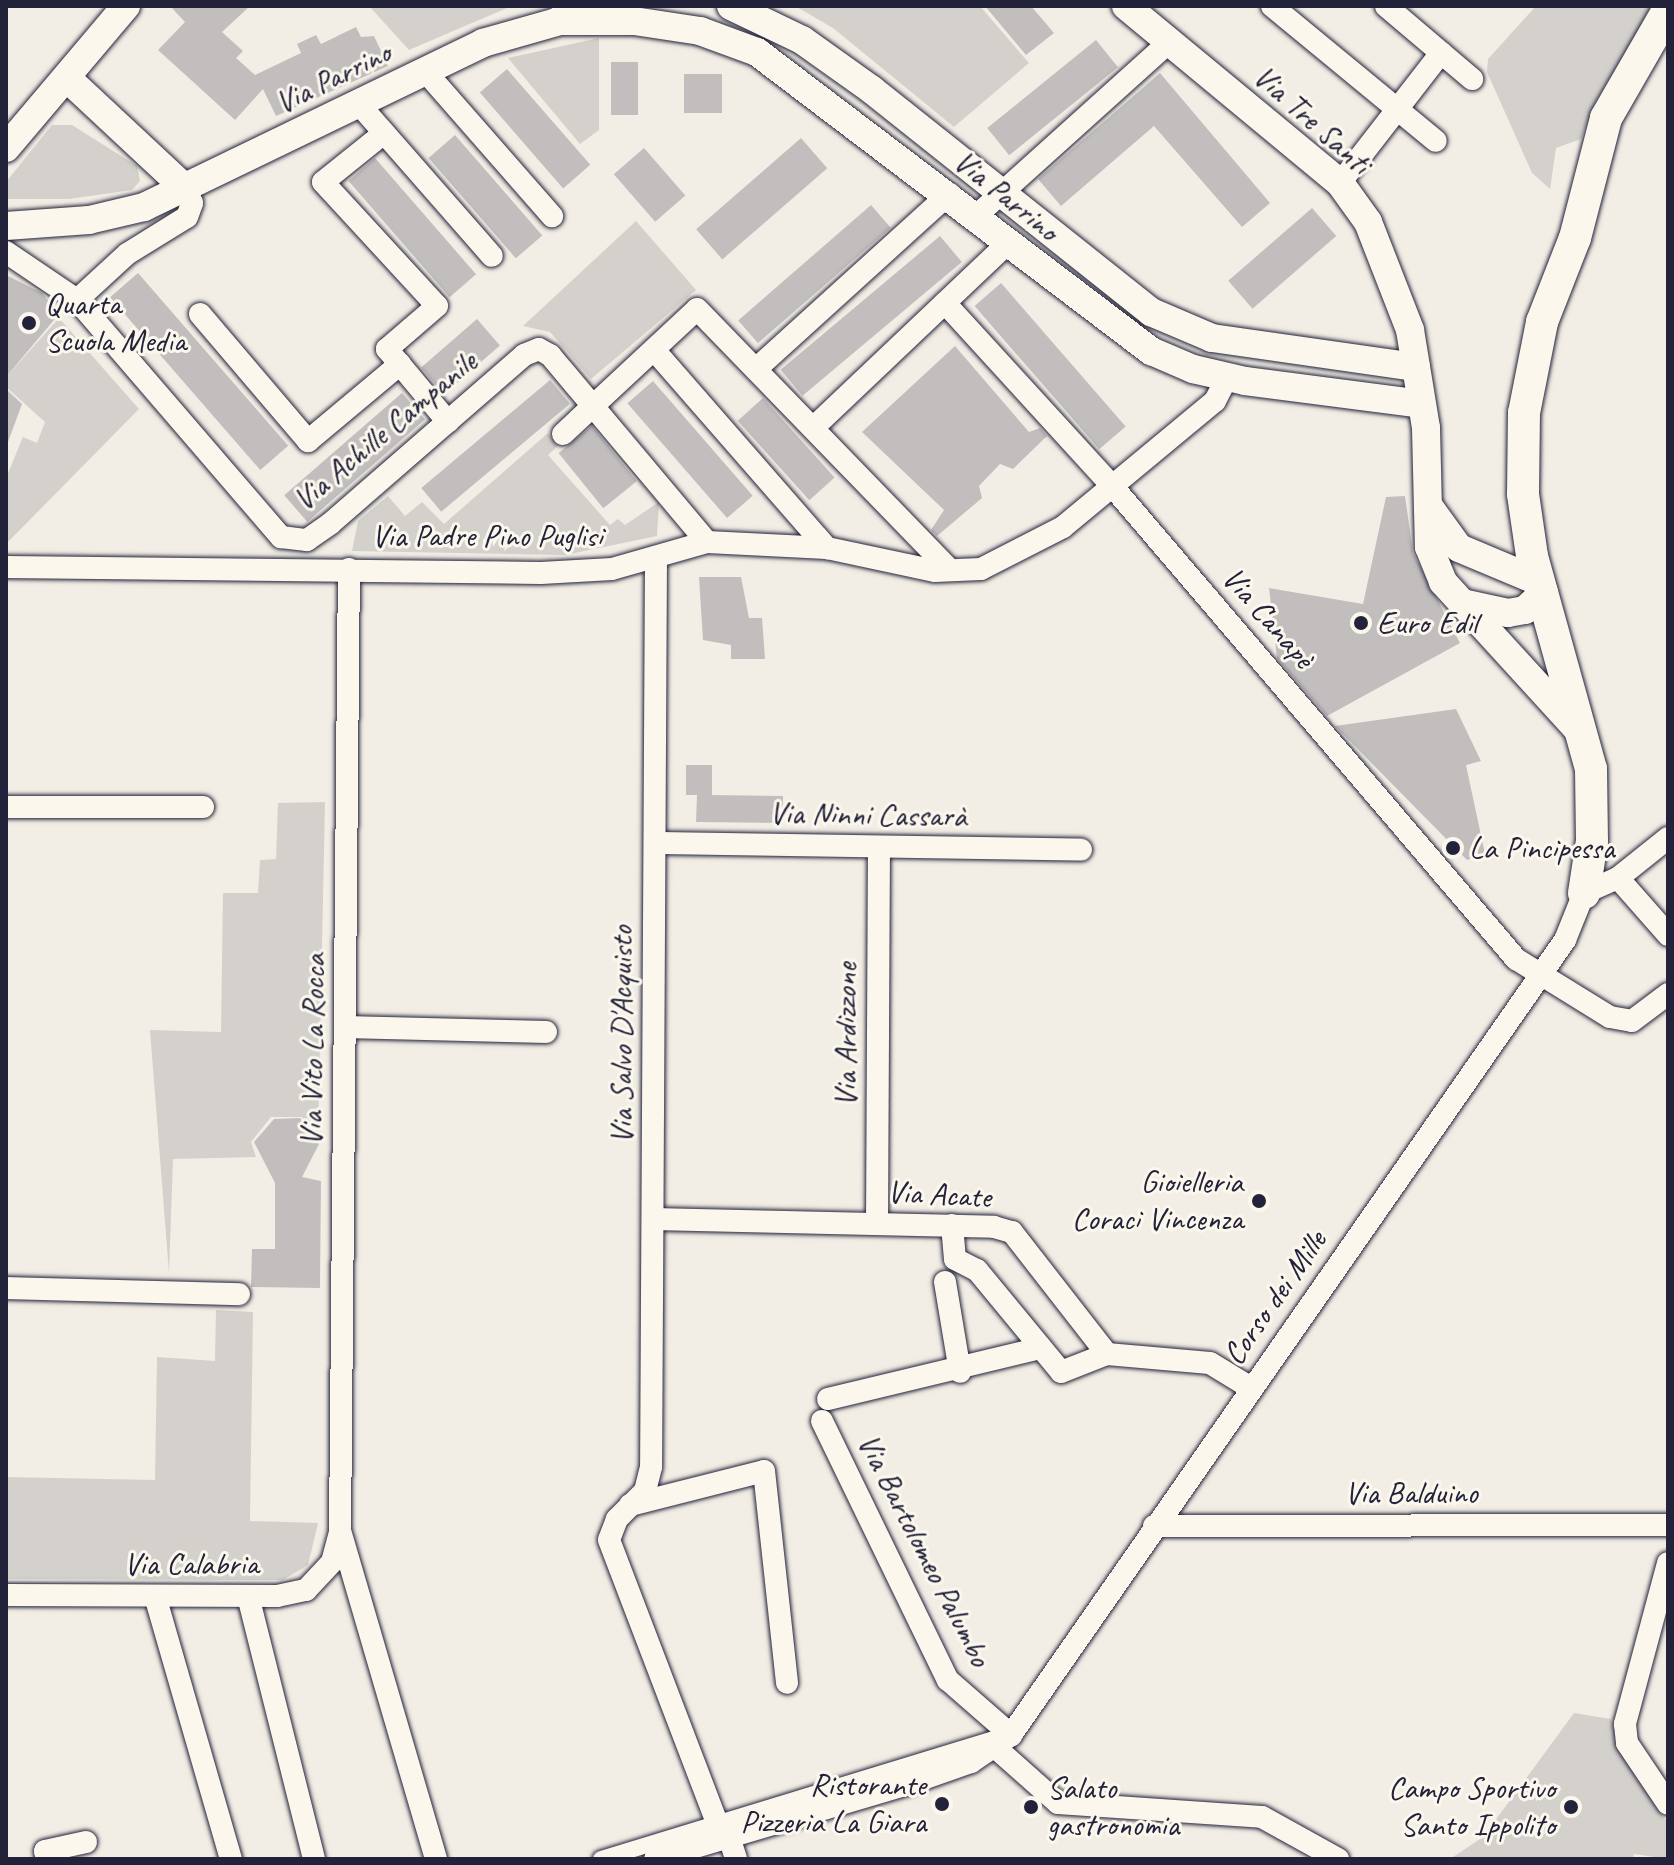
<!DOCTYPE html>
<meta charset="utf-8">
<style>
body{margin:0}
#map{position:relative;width:1674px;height:1865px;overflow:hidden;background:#f2eee5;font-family:Caveat,sans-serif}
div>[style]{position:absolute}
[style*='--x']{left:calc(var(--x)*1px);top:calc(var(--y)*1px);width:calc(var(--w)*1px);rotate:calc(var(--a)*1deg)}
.green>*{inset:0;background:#d4d1cc}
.building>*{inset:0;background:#c2bebe;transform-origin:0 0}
.roads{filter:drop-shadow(0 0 2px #22223b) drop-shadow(0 0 2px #22223b)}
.pedestrian>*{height:16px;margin:-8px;padding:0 8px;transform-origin:8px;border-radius:8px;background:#fbf7ec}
.minor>*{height:22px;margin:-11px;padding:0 11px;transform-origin:11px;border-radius:11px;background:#fbf7ec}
.tertiary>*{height:28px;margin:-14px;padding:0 14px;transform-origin:14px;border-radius:14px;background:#fbf7ec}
.secondary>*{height:32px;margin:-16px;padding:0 16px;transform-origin:16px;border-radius:16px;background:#fbf7ec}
.dots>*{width:22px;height:22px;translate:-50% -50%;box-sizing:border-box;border:4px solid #fbf7ec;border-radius:50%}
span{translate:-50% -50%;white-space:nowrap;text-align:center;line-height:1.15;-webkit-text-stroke:6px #fbf7ec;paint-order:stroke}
.street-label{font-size:32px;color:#22223b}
.poi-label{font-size:32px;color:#22223b}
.left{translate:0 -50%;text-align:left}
.right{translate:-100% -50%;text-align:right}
.frame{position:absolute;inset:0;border:8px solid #22223b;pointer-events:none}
</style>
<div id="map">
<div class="green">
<i style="clip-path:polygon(369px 6px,512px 6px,409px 50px)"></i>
<i style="clip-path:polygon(795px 6px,980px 6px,1029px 63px,954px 127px,833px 28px)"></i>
<i style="clip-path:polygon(1536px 6px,1654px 6px,1594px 104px,1581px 139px,1556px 148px,1550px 189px,1532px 173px,1487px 72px,1488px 59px)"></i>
<i style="clip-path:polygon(599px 38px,599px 130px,580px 144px,508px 58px)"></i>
<i style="clip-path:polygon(52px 125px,72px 125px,137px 166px,140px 181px,132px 190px,69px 199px,6px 199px,6px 182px)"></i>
<i style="clip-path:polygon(636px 221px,696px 290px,591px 379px,550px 332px,523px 326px)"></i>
<i style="clip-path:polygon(59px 318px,139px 409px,6px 544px,6px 478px,23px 437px,37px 443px,45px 422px,6px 387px,6px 377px)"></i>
<i style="clip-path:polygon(548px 433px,558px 446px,548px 455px,610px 525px,618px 519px,625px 525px,659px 502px,657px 536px,565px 555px,352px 551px,358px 521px,388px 496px,405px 516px,422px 502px,444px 524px)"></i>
<i style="clip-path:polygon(325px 802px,318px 1140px,302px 1117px,271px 1117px,251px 1142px,256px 1157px,173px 1159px,169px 1273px,150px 1030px,221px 1032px,223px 893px,258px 893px,260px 860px,276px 859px,278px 803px)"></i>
<i style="clip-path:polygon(216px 1310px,253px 1312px,250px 1521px,318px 1523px,308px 1565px,283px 1580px,6px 1579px,6px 1477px,155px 1480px,157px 1357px,215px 1361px)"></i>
<i style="clip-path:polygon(1574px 1713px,1611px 1719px,1624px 1759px,1668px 1824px,1668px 1859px,1634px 1854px,1633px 1859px,1450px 1859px,1483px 1837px)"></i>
</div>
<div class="building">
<i style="clip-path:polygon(170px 6px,250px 6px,222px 32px,243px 51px,236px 58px,255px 75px,301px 53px,297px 44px,316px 35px,321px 44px,356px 27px,361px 37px,374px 36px,388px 66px,276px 116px,263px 89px,235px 120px,158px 50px,185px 22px)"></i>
<i style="clip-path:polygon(985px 6px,1031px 6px,1054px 33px,1026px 55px)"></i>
<i style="left:1096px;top:40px;width:35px;height:140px;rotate:51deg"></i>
<i style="left:611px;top:62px;width:27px;height:53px"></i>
<i style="left:507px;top:69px;width:127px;height:36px;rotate:49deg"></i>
<i style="clip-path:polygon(1160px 73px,1270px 203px,1242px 227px,1154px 126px,1061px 206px,1038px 179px)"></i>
<i style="left:684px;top:74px;width:38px;height:39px"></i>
<i style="left:455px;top:135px;width:133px;height:35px;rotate:49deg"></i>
<i style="left:801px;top:138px;width:40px;height:139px;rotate:49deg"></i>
<i style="left:644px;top:148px;width:63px;height:40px;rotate:49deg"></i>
<i style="left:375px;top:158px;width:154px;height:35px;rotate:49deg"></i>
<i style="left:871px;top:205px;width:30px;height:176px;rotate:49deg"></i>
<i style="left:1312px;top:208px;width:37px;height:111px;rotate:49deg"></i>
<i style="left:940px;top:236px;width:34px;height:208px;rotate:50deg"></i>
<i style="left:138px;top:273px;width:229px;height:37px;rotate:49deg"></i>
<i style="clip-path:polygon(6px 275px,42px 293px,59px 314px,6px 377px)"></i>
<i style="left:1001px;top:283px;width:190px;height:35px;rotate:49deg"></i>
<i style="left:477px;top:319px;width:35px;height:74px;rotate:49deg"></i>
<i style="clip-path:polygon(955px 346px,1029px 432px,1040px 428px,1047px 436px,1013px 469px,1000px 464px,979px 486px,982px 498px,937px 536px,931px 530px,944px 510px,862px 432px)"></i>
<i style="left:550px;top:380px;width:31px;height:168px;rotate:50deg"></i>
<i style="left:653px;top:381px;width:152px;height:34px;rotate:49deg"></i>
<i style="clip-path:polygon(6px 389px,22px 404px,8px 442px,6px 442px)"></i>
<i style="left:402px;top:393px;width:35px;height:156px;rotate:49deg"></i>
<i style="left:763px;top:398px;width:107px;height:34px;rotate:48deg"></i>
<i style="left:592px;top:426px;width:71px;height:43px;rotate:51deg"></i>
<i style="clip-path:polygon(1405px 496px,1413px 553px,1460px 643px,1327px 716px,1277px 658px,1269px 588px,1363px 604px,1386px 497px)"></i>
<i style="clip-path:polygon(699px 577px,741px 577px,749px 618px,762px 618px,765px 659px,731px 659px,731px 645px,703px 640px)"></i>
<i style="clip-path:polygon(1456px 709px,1481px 761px,1466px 765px,1485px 854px,1467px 860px,1335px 726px)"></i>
<i style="clip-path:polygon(686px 765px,712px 765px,712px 795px,783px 796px,783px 823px,696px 822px,697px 795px,686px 795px)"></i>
<i style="clip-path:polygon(300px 1118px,319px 1144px,302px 1177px,321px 1181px,320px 1288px,251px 1287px,252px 1249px,275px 1249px,275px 1183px,254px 1142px,274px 1119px)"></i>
</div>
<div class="roads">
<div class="pedestrian">
<i style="--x:601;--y:1859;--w:415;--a:-17"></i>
</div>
<div class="minor">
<i style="--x:1272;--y:6;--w:212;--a:39.5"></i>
<i style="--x:1386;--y:6;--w:113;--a:40.3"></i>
<i style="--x:425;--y:71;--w:193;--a:48.8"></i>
<i style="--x:358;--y:103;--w:203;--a:48.8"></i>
<i style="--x:384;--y:133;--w:78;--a:141.2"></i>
<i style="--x:323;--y:182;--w:168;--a:47.4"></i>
<i style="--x:437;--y:306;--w:66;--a:139.3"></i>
<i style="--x:387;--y:349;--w:95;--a:50.1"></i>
<i style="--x:1340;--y:183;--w:165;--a:-52.2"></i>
<i style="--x:976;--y:216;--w:260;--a:-42"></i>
<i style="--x:6;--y:252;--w:86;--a:34.1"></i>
<i style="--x:77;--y:300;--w:313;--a:49.3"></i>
<i style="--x:281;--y:537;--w:26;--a:7"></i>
<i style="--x:307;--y:540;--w:29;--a:-35"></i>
<i style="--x:331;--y:523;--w:256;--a:-41"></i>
<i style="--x:524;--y:355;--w:16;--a:-22"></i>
<i style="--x:539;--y:349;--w:13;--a:29"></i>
<i style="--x:550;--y:355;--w:244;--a:50"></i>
<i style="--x:77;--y:300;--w:68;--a:-42.6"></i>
<i style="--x:127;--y:254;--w:70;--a:-31.7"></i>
<i style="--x:187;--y:217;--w:15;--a:-70"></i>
<i style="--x:192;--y:203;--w:17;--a:-115"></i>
<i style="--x:945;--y:303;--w:249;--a:47.6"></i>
<i style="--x:1113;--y:487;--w:621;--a:49.51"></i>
<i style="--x:1516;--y:959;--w:110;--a:31.7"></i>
<i style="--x:1610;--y:1017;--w:22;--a:10"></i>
<i style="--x:1632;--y:1021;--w:45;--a:-36.9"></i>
<i style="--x:200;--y:314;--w:167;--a:49.6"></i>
<i style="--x:308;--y:441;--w:120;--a:-39.9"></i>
<i style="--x:655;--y:351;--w:262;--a:48.9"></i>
<i style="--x:756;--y:369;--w:261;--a:-42.2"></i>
<i style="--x:813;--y:428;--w:270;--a:-43.5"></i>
<i style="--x:563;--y:434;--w:183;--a:-43"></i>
<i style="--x:697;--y:309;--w:363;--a:45.9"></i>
<i style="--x:656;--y:557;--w:910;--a:90.31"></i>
<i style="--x:651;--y:1467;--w:25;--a:104"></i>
<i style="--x:645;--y:1491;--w:40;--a:135"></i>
<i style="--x:617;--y:1519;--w:22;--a:111"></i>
<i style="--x:609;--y:1540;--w:320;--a:69.1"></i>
<i style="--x:6;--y:567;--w:535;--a:0.64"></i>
<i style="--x:541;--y:573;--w:71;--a:-3.2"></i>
<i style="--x:612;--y:569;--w:99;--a:-15.9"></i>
<i style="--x:707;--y:542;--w:120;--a:2.9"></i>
<i style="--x:827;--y:548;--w:110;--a:12"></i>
<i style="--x:935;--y:571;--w:46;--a:-2.5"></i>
<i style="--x:981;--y:569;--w:92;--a:-27.1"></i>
<i style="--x:1063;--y:527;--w:197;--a:-39.7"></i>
<i style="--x:1215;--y:401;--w:27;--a:-63"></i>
<i style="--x:6;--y:807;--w:197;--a:0"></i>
<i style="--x:655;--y:843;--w:426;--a:0.9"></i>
<i style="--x:1618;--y:878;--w:64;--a:-38.7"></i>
<i style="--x:345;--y:1027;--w:201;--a:1.4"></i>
<i style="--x:653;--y:1219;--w:341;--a:1.3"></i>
<i style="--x:994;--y:1227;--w:19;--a:16"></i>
<i style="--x:1012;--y:1232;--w:155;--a:52.1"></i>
<i style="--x:1107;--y:1354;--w:103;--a:5"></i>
<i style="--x:1210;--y:1363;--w:48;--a:31.4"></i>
<i style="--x:877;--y:1224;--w:377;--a:-89.7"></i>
<i style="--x:952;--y:1225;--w:34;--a:85"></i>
<i style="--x:955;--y:1259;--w:25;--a:27"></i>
<i style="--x:977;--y:1270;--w:132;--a:50.5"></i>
<i style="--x:1061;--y:1372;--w:49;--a:-21.4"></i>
<i style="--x:945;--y:1282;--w:91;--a:80.5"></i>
<i style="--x:6;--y:1288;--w:233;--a:1.5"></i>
<i style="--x:828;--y:1399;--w:219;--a:-13.5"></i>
<i style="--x:822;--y:1421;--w:288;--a:64.1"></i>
<i style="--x:948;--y:1680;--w:84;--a:41.1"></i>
<i style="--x:630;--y:1505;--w:138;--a:-14.2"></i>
<i style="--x:764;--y:1471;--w:213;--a:83.8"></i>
<i style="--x:1154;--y:1526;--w:514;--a:-0.11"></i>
<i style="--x:341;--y:1534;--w:339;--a:73.7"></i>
<i style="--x:1668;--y:1563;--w:167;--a:105"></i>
<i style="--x:1625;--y:1724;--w:19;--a:84"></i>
<i style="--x:1627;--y:1743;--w:73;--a:56.1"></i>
<i style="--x:6;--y:1595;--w:271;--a:0.2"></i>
<i style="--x:277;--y:1596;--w:30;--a:-12"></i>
<i style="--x:306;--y:1590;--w:38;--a:-47"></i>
<i style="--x:332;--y:1562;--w:30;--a:-75"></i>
<i style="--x:340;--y:1533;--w:964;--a:-89.47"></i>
<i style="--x:155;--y:1596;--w:274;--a:73.9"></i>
<i style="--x:248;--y:1596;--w:271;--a:75.9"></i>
<i style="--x:996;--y:1748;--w:83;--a:41.6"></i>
<i style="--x:1058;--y:1803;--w:204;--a:3.9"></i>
<i style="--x:1262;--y:1817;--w:87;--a:28.9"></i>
<i style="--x:729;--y:1837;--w:23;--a:72"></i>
<i style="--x:47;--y:1859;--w:8;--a:-104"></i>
<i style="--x:45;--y:1851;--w:42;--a:-12.4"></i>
<i style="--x:655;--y:1859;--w:264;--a:-16.5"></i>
<i style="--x:908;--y:1784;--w:67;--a:-19.2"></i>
<i style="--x:971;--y:1762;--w:48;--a:-34"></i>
<i style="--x:1011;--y:1735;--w:969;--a:-55.13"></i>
<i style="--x:1565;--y:940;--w:51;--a:-68"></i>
<i style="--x:1584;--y:893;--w:37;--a:-24"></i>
<i style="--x:1618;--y:878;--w:76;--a:48.7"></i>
</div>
<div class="tertiary">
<i style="--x:731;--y:6;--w:79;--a:25.6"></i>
<i style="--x:802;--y:40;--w:86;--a:35.5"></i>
<i style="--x:872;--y:90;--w:357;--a:38.5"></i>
<i style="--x:1151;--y:312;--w:66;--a:23.1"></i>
<i style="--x:1212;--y:338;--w:206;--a:8.1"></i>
<i style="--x:1126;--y:6;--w:278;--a:39.6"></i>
<i style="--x:1340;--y:183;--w:48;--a:54.3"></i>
<i style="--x:1368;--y:222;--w:116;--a:68.7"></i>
<i style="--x:1410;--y:330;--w:99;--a:80.7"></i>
<i style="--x:1426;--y:428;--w:119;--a:88.6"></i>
<i style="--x:1429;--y:547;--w:38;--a:68"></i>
<i style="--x:1443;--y:582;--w:199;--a:47.6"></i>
<i style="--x:558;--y:21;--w:76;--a:0"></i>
<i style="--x:634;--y:21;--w:67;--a:8.6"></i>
<i style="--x:700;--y:31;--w:61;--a:20.2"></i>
<i style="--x:757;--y:52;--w:495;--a:37.2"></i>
<i style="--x:1151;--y:351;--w:46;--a:23.2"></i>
<i style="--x:1193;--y:369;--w:53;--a:13"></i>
<i style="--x:1245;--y:381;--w:178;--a:7.4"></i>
<i style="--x:69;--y:80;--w:158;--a:43"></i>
<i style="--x:6;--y:148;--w:186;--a:-49.8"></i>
<i style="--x:6;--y:226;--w:83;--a:-4.1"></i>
<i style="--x:89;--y:220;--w:57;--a:-13.3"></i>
<i style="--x:144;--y:207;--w:377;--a:-25.8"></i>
<i style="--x:483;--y:43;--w:95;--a:-15.9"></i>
<i style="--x:1430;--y:508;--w:49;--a:54.1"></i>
<i style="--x:1459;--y:548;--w:88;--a:22.8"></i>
<i style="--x:1462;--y:603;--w:47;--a:12.3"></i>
<i style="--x:1508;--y:613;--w:17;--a:-10"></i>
<i style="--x:1525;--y:610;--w:26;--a:-43"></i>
</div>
<div class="secondary">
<i style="--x:1584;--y:893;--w:53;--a:-81.3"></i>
<i style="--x:1592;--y:841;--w:72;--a:-90.8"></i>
<i style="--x:1591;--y:769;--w:221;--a:-105.5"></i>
<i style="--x:1532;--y:556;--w:63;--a:-98.3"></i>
<i style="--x:1523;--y:494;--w:81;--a:-89.3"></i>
<i style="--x:1524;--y:413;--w:93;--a:-78.8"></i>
<i style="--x:1542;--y:322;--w:90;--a:-68.6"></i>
<i style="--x:1575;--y:238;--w:124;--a:-75.5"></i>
<i style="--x:1606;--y:118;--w:125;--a:-60.1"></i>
</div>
</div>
<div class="dots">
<i style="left:29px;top:323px;background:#22223b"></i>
<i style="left:1361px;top:623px;background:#22223b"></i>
<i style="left:1453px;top:848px;background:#22223b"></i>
<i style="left:1259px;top:1201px;background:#22223b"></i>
<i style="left:942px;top:1804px;background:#22223b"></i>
<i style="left:1031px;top:1807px;background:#22223b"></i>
<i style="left:1571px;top:1807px;background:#22223b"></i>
</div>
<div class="street-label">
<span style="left:333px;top:78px;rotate:-26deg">Via Parrino</span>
<span style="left:1312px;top:120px;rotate:42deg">Via Tre Santi</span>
<span style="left:1006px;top:196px;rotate:39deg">Via Parrino</span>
<span style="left:385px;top:431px;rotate:-40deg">Via Achille Campanile</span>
<span style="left:487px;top:536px">Via Padre Pino Puglisi</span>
<span style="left:1268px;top:618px;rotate:49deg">Via Canapè</span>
<span style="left:868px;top:815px;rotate:1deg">Via Ninni Cassarà</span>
<span style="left:622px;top:1035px;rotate:-90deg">Via Salvo D'Acquisto</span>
<span style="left:846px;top:1035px;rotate:-90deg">Via Ardizzone</span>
<span style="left:313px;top:1050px;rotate:-89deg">Via Vito La Rocca</span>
<span style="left:939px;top:1195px;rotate:3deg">Via Acate</span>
<span style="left:1275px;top:1298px;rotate:-55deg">Corso dei Mille</span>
<span style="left:1411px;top:1493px">Via Balduino</span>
<span style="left:924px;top:1550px;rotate:63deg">Via Bartolomeo Palumbo</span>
<span style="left:191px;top:1564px">Via Calabria</span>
</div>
<div class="poi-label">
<span class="left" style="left:45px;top:323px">Quarta<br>Scuola Media</span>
<span class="left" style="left:1377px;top:623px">Euro Edil</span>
<span class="left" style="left:1469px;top:848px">La Pincipessa</span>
<span class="right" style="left:1243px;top:1201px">Gioielleria<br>Coraci Vincenza</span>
<span class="right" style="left:926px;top:1804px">Ristorante<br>Pizzeria La Giara</span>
<span class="left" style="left:1047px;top:1807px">Salato<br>gastronomia</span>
<span class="right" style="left:1555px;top:1807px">Campo Sportivo<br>Santo Ippolito</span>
</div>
<div class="frame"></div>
</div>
